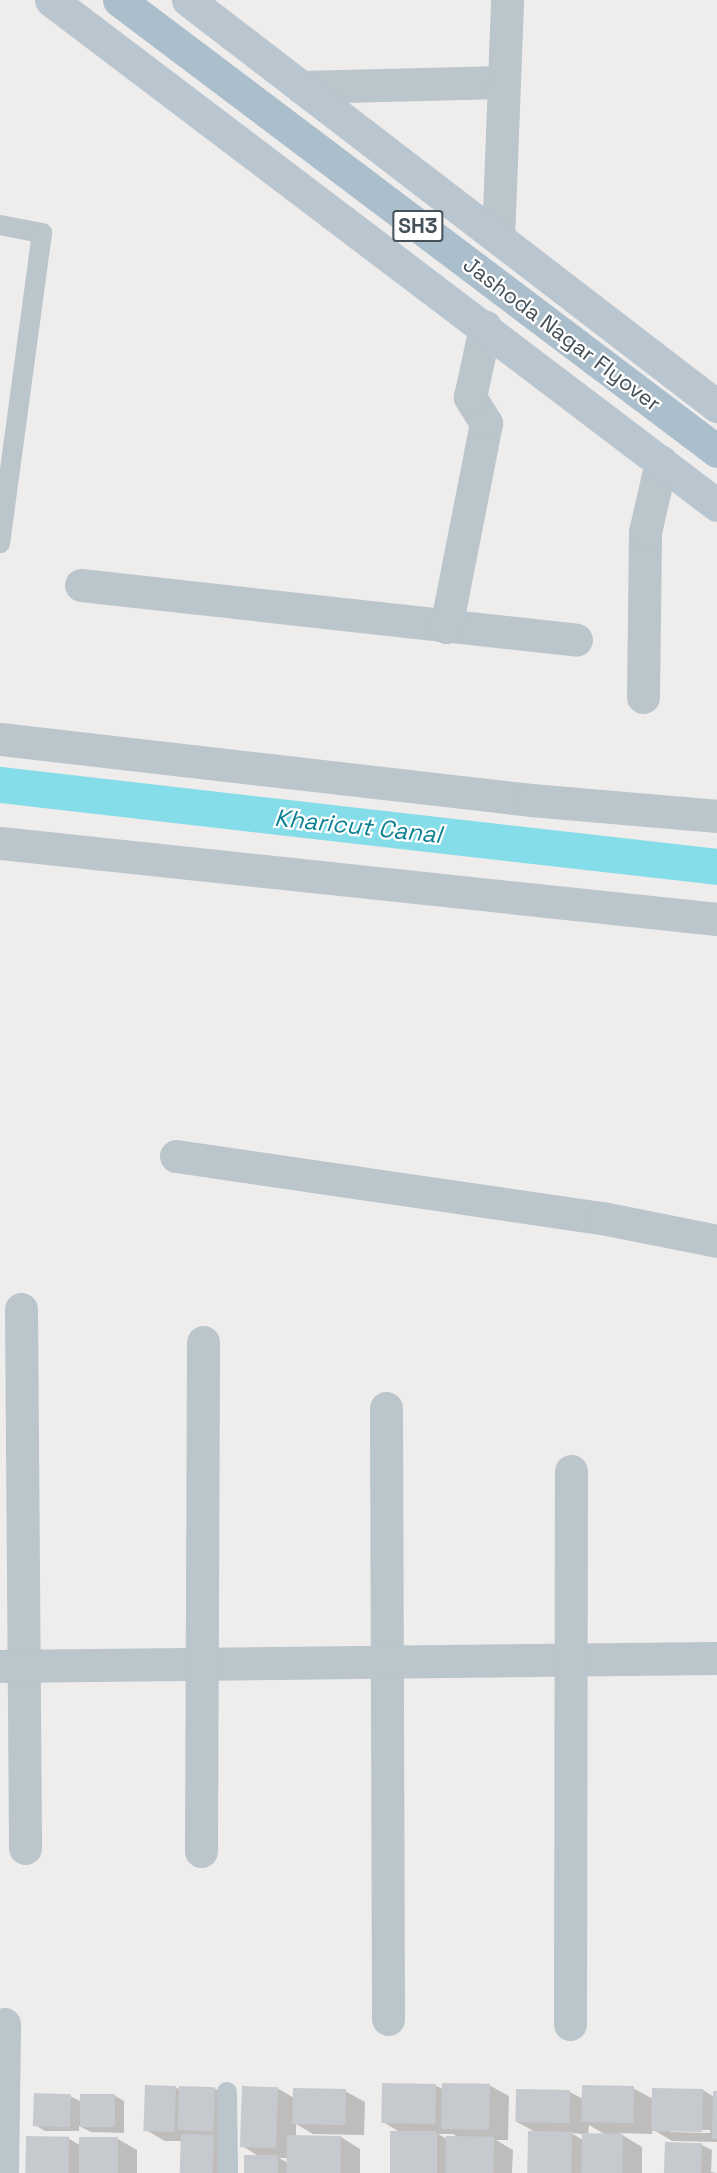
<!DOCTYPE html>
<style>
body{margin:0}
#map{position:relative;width:717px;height:2173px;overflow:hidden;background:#efecec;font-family:"Space Grotesk",sans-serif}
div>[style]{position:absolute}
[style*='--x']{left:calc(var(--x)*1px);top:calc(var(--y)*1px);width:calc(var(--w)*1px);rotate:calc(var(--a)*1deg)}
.shadow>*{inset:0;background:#0003}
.canal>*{height:36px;margin:-18px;padding:0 18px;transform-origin:18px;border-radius:18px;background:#86ddea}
.building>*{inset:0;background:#c6cacf;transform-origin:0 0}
.lane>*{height:20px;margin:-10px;padding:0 10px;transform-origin:10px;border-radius:10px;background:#bac5cc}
.street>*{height:33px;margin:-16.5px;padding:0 16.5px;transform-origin:16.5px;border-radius:16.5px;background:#bac5cc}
.secondary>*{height:33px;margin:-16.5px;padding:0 16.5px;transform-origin:16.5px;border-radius:16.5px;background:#b9c6d0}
.primary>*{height:33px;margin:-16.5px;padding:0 16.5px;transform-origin:16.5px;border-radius:16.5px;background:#abbecb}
span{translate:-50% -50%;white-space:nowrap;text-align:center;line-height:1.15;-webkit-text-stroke:4.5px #fff;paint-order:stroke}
.shield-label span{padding:2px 4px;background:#fff;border:2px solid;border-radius:4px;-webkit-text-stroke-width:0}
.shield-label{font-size:21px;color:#455159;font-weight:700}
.street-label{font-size:22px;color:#455159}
.water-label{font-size:24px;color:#0d8294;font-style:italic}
</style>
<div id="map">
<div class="shadow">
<i style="clip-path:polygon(evenodd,435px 2085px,444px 2090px,489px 2085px,509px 2096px,508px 2140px,496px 2140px,513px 2150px,512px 2173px,390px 2173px,400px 2132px,383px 2122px,435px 2085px,438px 2134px,453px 2134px,459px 2138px,447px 2139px,438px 2134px)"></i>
<i style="clip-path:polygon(175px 2087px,181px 2090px,214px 2088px,234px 2100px,232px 2173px,181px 2173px,182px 2141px,165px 2141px,146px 2130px)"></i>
<i style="clip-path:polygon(evenodd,277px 2088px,294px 2098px,345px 2091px,365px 2102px,364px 2135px,313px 2134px,296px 2124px,296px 2137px,341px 2137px,360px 2149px,360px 2173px,245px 2173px,260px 2157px,242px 2146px,277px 2088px,279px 2158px,288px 2158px,288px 2163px,279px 2158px)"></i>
<i style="clip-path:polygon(evenodd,633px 2088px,653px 2099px,654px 2089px,703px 2090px,714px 2097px,717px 2093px,717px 2142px,672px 2141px,652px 2129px,652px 2134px,619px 2133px,642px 2147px,642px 2173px,528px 2173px,537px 2133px,517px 2122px,570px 2092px,583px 2099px,633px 2088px,589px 2125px,606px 2135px,588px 2135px,589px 2125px,633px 2088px,670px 2129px,710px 2130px,710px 2133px,670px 2132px,670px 2129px,633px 2088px,571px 2133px,583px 2134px,583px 2140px,571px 2133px)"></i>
<i style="clip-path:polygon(70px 2096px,82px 2102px,115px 2096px,124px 2101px,124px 2133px,91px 2132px,79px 2126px,79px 2131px,45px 2131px,35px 2125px)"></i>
<i style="clip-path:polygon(68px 2138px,81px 2146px,118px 2139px,137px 2150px,137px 2173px,27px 2173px)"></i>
<i style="clip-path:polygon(667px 2144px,702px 2145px,712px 2150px,711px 2172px,717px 2173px,666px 2173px)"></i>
</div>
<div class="canal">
<i style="--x:0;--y:785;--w:722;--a:6.52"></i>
</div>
<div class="building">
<i style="left:382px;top:2083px;width:54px;height:40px;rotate:1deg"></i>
<i style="left:442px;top:2083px;width:48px;height:46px;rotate:1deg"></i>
<i style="left:145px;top:2085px;width:31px;height:46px;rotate:2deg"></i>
<i style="left:582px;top:2085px;width:52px;height:37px;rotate:1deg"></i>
<i style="left:179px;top:2086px;width:36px;height:44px;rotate:2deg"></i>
<i style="left:242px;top:2086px;width:36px;height:61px;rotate:2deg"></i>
<i style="left:293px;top:2088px;width:53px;height:36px;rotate:1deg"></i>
<i style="left:652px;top:2088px;width:51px;height:43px;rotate:1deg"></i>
<i style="left:516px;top:2089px;width:54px;height:33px;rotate:1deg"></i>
<i style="clip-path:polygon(713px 2091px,717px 2091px,717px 2139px,712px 2138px)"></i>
<i style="left:34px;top:2093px;width:37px;height:33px;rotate:2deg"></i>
<i style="left:80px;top:2094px;width:35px;height:33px"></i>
<i style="left:390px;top:2131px;width:47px;height:42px"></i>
<i style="left:528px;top:2131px;width:44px;height:42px;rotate:1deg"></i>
<i style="left:582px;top:2133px;width:41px;height:40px;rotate:1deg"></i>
<i style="left:181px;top:2134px;width:33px;height:39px;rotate:2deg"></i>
<i style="left:287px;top:2135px;width:54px;height:38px;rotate:1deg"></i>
<i style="left:26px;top:2136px;width:43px;height:37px;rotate:1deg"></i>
<i style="left:446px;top:2136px;width:48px;height:37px;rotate:1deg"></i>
<i style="left:79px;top:2137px;width:39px;height:36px"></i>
<i style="left:665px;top:2142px;width:37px;height:31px;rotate:2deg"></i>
<i style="left:244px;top:2155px;width:34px;height:18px"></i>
</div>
<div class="lane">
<i style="--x:0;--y:225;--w:43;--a:10.8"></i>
<i style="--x:42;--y:233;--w:313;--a:97.7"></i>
<i style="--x:227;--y:2092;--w:81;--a:89.3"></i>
</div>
<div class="street">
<i style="--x:301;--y:87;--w:203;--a:-1.4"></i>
<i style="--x:498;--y:238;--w:238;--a:-87.8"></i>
<i style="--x:81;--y:585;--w:498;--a:6.3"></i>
<i style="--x:446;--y:627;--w:208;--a:-78.9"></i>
<i style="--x:486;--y:423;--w:31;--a:-122"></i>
<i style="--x:470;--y:397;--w:72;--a:-77.9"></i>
<i style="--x:643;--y:697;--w:165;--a:-89.3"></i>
<i style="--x:645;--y:532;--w:72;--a:-77.1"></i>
<i style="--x:0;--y:739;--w:534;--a:6.55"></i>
<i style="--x:531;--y:800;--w:187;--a:4.9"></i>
<i style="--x:0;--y:843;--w:721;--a:6.05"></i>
<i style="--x:176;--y:1156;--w:430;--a:8.3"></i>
<i style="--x:602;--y:1218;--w:117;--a:11.3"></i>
<i style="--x:21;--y:1309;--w:539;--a:89.57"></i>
<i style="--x:386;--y:1408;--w:611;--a:89.81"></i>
<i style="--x:0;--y:1666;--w:717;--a:-0.64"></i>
<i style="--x:201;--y:1851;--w:509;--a:-89.77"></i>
<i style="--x:570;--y:2024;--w:553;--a:-89.9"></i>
<i style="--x:2;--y:2173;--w:149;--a:-89.2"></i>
</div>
<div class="secondary">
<i style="--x:51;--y:0;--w:836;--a:37.17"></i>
<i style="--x:188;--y:0;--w:667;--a:37.51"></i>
</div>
<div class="primary">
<i style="--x:119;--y:0;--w:749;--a:37.02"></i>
</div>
<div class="shield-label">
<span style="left:418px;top:226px">SH3</span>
</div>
<div class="street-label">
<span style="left:562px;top:334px;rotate:37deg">Jashoda Nagar Flyover</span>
</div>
<div class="water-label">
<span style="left:358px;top:826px;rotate:6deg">Kharicut Canal</span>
</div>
</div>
